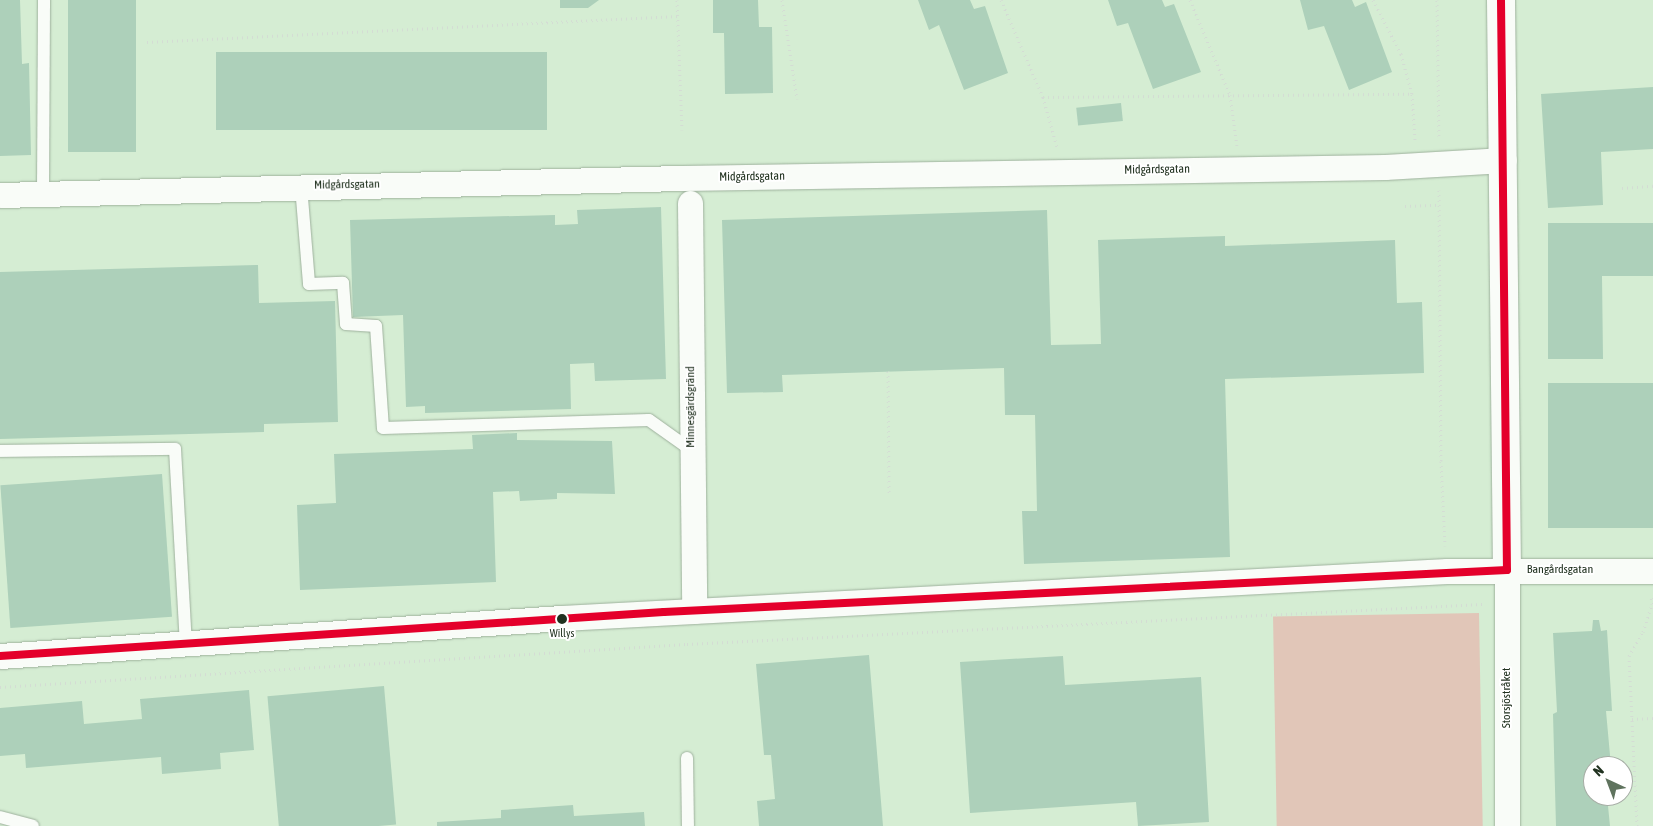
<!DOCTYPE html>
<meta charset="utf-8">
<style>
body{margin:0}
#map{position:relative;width:1653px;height:826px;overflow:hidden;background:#d5edd3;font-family:"Asap Condensed",sans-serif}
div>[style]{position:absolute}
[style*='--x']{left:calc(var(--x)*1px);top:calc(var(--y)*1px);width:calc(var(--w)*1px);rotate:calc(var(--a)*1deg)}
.green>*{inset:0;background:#e1c6b8;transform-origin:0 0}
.building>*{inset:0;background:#add0ba;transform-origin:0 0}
.path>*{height:3px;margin-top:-1.5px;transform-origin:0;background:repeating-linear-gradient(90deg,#d4dcd4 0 1px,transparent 0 5px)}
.roads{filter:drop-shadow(0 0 1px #9eb19d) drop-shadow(0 0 1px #9eb19d)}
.service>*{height:12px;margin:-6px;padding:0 6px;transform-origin:6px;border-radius:6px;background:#f9fcf8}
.minor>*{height:25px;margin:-12.5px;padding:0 12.5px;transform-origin:12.5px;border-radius:12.5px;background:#f9fcf8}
.tertiary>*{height:28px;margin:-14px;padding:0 14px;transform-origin:14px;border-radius:14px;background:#f9fcf8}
.bus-1>*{height:8px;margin:-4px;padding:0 4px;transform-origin:4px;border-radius:4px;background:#e4002b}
.dots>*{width:14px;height:14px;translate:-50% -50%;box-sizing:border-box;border:2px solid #fff;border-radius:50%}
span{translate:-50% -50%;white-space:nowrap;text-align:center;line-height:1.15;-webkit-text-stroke:4px #fff;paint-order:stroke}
.bus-label{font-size:11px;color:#20311f}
.street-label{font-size:12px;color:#20311f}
.north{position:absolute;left:1583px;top:756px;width:50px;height:50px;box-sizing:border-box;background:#fff;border:1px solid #a6ada5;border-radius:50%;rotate:317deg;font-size:14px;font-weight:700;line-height:20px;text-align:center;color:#20311f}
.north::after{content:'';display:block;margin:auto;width:18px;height:22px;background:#5f735e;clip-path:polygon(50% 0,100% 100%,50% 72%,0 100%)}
</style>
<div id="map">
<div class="green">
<i style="left:1479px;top:613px;width:213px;height:206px;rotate:89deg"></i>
</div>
<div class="building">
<i style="clip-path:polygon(0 0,20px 0,22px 64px,29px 63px,31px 155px,0 156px)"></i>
<i style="left:68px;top:0;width:68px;height:152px"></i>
<i style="clip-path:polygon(560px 0,599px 0,588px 8px,560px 8px)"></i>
<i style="clip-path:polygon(713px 0,758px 0,759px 27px,772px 27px,773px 93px,725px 94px,724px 33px,713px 33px)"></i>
<i style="clip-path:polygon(918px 0,970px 0,974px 9px,985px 6px,1008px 73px,964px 90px,939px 25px,929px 30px)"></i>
<i style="clip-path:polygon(1108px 0,1162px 0,1165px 7px,1174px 4px,1201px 72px,1153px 89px,1128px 23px,1117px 26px)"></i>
<i style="clip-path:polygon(1300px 0,1352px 0,1355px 7px,1366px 2px,1392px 72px,1349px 90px,1324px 26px,1308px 30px)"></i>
<i style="left:547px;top:52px;width:78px;height:331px;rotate:90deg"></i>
<i style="clip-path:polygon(1653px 87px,1653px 149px,1601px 152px,1603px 205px,1548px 208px,1541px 94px)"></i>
<i style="left:1121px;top:103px;width:18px;height:45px;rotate:84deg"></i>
<i style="clip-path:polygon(661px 207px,666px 379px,595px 381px,594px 363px,570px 364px,571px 409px,425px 413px,425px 406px,406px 407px,403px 315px,353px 317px,350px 220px,555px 215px,555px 225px,578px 224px,577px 210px)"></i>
<i style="clip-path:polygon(1047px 210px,1051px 345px,1101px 344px,1098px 240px,1225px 236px,1225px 246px,1395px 240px,1397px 303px,1422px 302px,1424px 373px,1225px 379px,1230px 557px,1024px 564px,1022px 511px,1037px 511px,1035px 415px,1005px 415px,1004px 368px,782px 375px,783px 392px,727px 393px,722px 220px)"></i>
<i style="clip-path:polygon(1548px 223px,1653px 223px,1653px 276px,1602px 276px,1603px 359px,1548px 359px)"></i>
<i style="clip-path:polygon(258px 265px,259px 303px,335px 301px,338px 422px,264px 424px,264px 432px,0 439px,0 272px)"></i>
<i style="left:1653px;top:383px;width:145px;height:105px;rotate:90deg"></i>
<i style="clip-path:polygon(517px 433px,517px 440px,612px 441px,615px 494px,557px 493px,557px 499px,520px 501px,519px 491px,493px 492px,496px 582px,300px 590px,297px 505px,336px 503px,334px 454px,473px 449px,472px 435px)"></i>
<i style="left:162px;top:474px;width:143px;height:162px;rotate:86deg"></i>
<i style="clip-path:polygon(1593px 620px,1599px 620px,1601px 631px,1607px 630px,1612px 711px,1606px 711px,1611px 766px,1593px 766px,1593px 796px,1607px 796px,1610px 826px,1556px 826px,1553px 714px,1557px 712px,1553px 633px,1592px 631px)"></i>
<i style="clip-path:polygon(869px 655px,883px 826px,759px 826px,757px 801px,775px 799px,771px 755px,764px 755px,756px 664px)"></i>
<i style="clip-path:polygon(1063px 656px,1065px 685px,1201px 677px,1209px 822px,1138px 826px,1136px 802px,970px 813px,960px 662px)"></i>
<i style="left:384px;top:686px;width:139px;height:117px;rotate:85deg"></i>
<i style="clip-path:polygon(249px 690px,254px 750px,220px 753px,221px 769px,162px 774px,161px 757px,26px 768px,25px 754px,0 756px,0 708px,82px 701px,84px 724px,142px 719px,140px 699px)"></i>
<i style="clip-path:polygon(573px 805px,574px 816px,644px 812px,645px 826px,437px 826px,437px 822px,501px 818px,501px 810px)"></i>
</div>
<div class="path">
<i style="--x:677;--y:0;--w:130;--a:87.8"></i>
<i style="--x:782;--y:0;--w:100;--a:81.4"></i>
<i style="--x:1001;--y:0;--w:106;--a:66.6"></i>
<i style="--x:1043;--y:97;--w:52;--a:74.4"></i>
<i style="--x:1190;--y:0;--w:103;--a:67.2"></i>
<i style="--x:1230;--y:95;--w:51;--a:82.2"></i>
<i style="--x:1373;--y:0;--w:61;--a:62.6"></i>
<i style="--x:1401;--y:54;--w:41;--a:74.6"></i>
<i style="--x:1412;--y:94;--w:46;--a:86.3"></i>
<i style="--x:1437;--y:0;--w:138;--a:89.2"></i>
<i style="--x:147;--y:42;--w:532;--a:-2.8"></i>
<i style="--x:1043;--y:97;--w:369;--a:-0.5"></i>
<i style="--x:1622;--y:188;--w:31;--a:-4"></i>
<i style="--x:1439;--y:190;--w:271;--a:89.6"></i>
<i style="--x:1441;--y:461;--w:85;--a:87.3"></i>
<i style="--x:1405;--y:206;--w:34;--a:-2"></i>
<i style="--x:888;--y:371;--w:123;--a:89.5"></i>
<i style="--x:0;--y:687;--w:688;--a:-3.58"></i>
<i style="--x:687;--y:644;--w:796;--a:-2.88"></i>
<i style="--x:1632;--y:719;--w:21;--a:-3"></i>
<i style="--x:1637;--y:826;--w:170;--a:-92.7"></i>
<i style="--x:1629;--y:656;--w:28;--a:-60"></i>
<i style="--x:1643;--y:632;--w:29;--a:-72"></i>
<i style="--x:1652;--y:604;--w:8;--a:-97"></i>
</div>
<div class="roads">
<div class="service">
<i style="--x:301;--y:186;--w:98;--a:85.3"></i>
<i style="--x:309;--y:284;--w:34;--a:-2"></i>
<i style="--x:343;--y:283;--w:41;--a:85.8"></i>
<i style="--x:346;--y:324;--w:30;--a:4"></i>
<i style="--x:376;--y:326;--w:102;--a:86.1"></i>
<i style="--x:383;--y:428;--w:266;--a:-1.7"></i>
<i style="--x:649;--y:420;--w:52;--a:35.5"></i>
<i style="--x:43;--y:194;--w:194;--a:-89.7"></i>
<i style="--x:0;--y:451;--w:175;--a:-0.7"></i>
<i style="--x:175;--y:449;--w:195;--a:86.8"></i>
<i style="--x:687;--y:758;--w:68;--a:89.2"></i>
<i style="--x:0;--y:817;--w:34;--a:15"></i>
</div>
<div class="minor">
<i style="--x:0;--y:195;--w:682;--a:-1.43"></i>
<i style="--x:682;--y:178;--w:703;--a:-0.9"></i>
<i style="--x:1385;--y:167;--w:119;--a:-3.4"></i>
<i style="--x:690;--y:203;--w:408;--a:89.4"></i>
<i style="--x:0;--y:656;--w:563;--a:-3.87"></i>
<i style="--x:562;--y:618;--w:886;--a:-3.04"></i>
<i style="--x:1447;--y:571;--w:206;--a:0"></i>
<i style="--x:1507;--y:826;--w:256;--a:-90"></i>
</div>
<div class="tertiary">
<i style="--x:1501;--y:0;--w:570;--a:89.4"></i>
</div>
</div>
<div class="bus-1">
<i style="--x:1501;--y:0;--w:570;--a:89.4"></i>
<i style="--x:0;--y:656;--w:665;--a:-3.79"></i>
<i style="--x:664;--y:612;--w:844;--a:-2.85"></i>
</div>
<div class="dots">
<i style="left:562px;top:619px;background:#20311f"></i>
</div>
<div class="bus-label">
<span style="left:562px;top:633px">Willys</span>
</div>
<div class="street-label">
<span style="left:1157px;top:170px;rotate:-1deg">Midgårdsgatan</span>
<span style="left:752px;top:177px;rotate:-1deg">Midgårdsgatan</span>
<span style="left:347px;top:185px;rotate:-1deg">Midgårdsgatan</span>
<span style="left:691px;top:407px;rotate:-90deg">Minnesgärdsgränd</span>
<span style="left:1560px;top:570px">Bangårdsgatan</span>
<span style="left:1507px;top:698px;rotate:-90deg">Storsjöstråket</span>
</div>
<div class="north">N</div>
</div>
